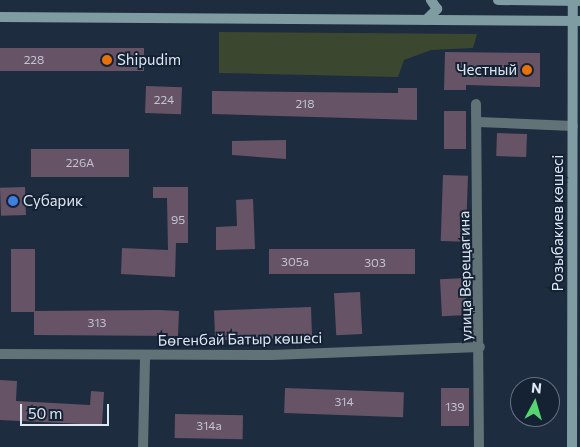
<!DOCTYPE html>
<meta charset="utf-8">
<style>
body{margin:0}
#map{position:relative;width:580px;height:447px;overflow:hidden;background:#1d2c3f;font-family:Commissioner,sans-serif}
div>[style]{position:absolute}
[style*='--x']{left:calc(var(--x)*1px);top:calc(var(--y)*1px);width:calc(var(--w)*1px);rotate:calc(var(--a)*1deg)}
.green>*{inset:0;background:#3c4730}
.building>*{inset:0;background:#675366;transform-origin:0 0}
.minor>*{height:10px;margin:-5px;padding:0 5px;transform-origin:5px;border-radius:5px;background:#617376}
.secondary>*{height:10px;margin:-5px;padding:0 5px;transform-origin:5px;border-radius:5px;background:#7e9ca1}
.dots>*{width:14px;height:14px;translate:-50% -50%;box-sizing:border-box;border:2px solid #142234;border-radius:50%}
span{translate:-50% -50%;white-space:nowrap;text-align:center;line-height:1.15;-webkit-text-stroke:4px #142234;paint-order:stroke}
.number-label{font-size:12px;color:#c0c3d1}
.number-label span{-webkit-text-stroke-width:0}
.poi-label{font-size:15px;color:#dee8f5}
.left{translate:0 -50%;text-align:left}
.right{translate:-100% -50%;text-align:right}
.street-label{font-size:15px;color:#dee8f5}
.north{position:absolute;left:510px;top:377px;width:50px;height:50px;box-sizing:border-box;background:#142234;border:1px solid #657181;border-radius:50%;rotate:6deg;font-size:14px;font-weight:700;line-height:20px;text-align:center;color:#dee8f5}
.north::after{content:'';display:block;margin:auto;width:18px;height:22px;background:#57d570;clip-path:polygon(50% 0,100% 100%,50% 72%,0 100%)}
.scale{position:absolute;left:20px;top:404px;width:89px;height:22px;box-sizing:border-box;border:2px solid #dee8f5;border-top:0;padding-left:6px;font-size:15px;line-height:18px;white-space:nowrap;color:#dee8f5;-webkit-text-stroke:4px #142234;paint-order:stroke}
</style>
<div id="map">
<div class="green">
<i style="clip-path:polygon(219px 32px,477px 34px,473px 48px,431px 50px,404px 60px,398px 77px,219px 73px)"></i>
</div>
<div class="building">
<i style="left:144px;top:48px;width:23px;height:144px;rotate:90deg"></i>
<i style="clip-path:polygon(445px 52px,540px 53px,540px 87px,466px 85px,466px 90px,444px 90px)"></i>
<i style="left:146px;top:86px;width:36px;height:27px;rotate:2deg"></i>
<i style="clip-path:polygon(398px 88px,417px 88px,417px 120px,212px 114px,212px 91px,398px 93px)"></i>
<i style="left:444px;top:111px;width:22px;height:38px"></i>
<i style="left:497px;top:133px;width:30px;height:23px;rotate:2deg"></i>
<i style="clip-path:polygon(286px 140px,286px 159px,232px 155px,232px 141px)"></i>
<i style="left:31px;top:149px;width:98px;height:28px"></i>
<i style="left:443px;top:175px;width:25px;height:66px;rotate:2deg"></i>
<i style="left:25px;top:187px;width:28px;height:25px;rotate:88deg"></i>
<i style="clip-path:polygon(153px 187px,188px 187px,188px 243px,176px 243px,175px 277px,121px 274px,122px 248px,168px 250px,167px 198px,153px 198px)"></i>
<i style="clip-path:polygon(253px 199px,255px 249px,216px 250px,216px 227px,237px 226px,236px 200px)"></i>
<i style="left:11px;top:249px;width:24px;height:63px"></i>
<i style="left:269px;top:249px;width:146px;height:25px"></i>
<i style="left:465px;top:278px;width:37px;height:25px;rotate:87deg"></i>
<i style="left:360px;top:292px;width:42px;height:26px;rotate:87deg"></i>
<i style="left:311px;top:307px;width:30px;height:97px;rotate:88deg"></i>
<i style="clip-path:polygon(160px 310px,179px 311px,178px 336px,34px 335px,34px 311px)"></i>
<i style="clip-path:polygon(0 380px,17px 381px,16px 401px,90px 405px,91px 391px,104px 392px,102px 425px,0 420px)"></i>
<i style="left:285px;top:388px;width:119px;height:25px;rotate:2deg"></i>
<i style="left:441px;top:388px;width:28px;height:38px"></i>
<i style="left:175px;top:414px;width:68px;height:24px;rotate:1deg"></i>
</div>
<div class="minor">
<i style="--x:476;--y:104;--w:343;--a:89.5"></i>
<i style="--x:478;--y:122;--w:95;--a:2.4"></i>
<i style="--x:0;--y:354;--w:272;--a:0.2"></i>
<i style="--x:272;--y:355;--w:208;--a:-2.2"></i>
<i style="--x:143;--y:447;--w:91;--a:-88.7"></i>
</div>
<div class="secondary">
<i style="--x:498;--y:0;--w:81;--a:0.7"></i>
<i style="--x:0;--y:17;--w:580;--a:0.4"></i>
<i style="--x:426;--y:20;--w:16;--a:-45"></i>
<i style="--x:437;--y:9;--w:11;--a:-124"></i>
<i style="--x:572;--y:447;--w:447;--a:-89.9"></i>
</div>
<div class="dots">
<i style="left:107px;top:60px;background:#e8710a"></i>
<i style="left:527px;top:70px;background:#e8710a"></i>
<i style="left:13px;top:201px;background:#3f7fe0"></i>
</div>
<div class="number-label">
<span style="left:34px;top:60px">228</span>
<span style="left:164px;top:100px">224</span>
<span style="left:305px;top:104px">218</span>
<span style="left:80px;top:163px">226А</span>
<span style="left:178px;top:220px">95</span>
<span style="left:295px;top:262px">305а</span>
<span style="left:375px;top:263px">303</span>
<span style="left:97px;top:323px">313</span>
<span style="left:344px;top:402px">314</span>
<span style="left:455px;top:407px">139</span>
<span style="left:209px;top:426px">314а</span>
</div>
<div class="poi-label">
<span class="left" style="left:117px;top:60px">Shipudim</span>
<span class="right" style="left:517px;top:70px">Честный</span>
<span class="left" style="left:23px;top:201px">Субарик</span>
</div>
<div class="street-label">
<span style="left:558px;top:223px;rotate:-90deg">Розыбакиев көшесі</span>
<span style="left:465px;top:276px;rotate:-91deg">улица Верещагина</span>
<span style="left:240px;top:339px;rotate:-1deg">Бөгенбай Батыр көшесі</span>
</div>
<div class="north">N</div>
<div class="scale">50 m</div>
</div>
